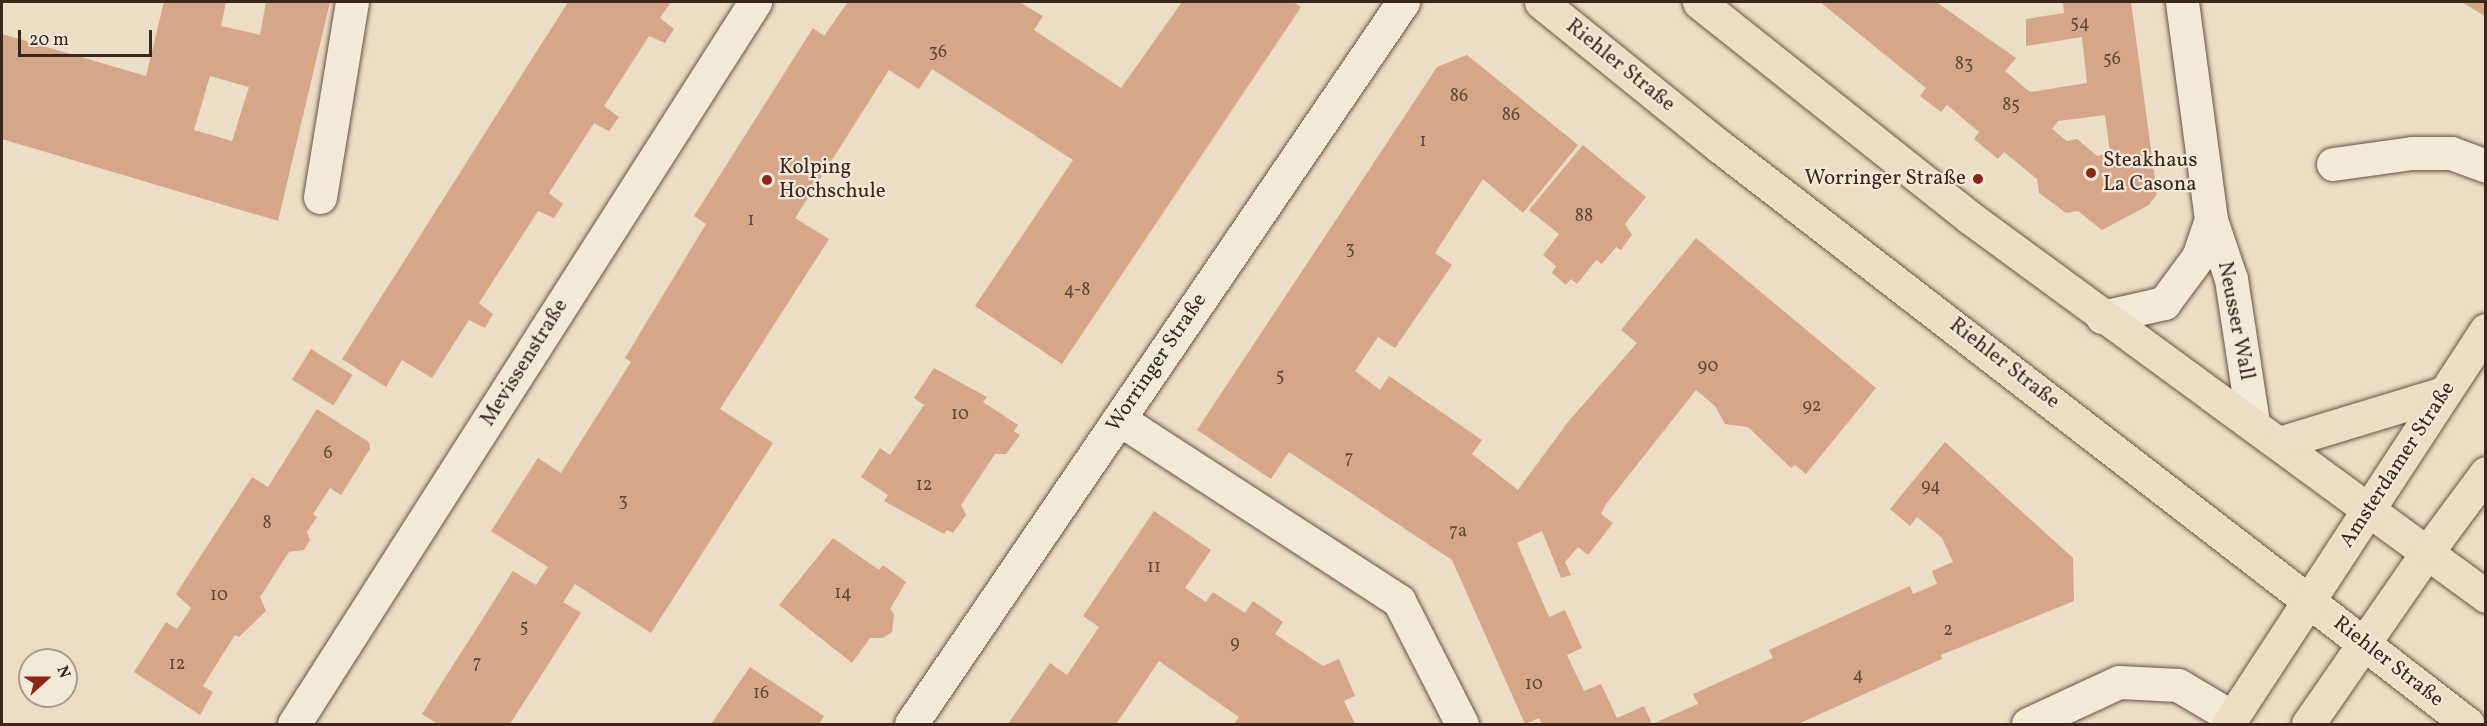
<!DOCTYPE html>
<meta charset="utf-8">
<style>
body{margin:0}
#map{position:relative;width:2487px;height:726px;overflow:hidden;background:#ecddc5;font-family:Vollkorn,serif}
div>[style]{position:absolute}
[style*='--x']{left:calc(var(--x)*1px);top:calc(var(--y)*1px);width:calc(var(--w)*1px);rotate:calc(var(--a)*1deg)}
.building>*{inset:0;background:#d5a687;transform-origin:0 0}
.roads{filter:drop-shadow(0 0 2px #665446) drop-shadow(0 0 2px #665446)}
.minor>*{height:33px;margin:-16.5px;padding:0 16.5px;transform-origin:16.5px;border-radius:16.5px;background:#f3e9d9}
.major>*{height:33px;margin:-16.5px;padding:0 16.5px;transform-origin:16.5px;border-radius:16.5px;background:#ecddc5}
.highway>*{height:33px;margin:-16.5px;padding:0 16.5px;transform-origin:16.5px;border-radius:16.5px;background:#ecddc5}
.dots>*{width:16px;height:16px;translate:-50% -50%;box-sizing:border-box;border:3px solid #f3e9d9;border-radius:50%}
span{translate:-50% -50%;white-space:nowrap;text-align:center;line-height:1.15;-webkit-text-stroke:4.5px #f3e9d9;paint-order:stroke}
.number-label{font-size:18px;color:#604737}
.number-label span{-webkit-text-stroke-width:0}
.street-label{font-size:21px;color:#39271c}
.poi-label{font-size:21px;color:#39271c}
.left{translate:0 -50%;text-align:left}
.right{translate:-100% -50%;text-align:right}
.frame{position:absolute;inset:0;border:3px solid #39271c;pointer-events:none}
.north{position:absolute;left:18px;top:648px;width:60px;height:60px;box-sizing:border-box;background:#f3e9d9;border:2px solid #a99b8d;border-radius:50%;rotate:69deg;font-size:16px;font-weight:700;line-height:24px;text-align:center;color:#39271c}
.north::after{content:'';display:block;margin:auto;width:21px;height:27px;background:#8f2418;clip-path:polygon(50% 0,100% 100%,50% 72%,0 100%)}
.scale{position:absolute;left:18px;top:30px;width:134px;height:27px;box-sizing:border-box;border:3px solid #39271c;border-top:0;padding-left:8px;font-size:18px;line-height:21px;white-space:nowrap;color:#39271c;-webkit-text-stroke:4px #f3e9d9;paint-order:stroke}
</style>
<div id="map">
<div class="building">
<i style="clip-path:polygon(evenodd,164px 2px,226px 2px,221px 26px,260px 35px,266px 2px,330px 2px,278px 221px,2px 139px,2px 34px,146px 76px,164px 2px,210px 76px,249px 87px,232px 141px,194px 130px,210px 76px)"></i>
<i style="clip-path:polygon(568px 2px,671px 2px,660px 18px,674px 29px,665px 43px,649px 36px,604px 106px,619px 117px,609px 131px,594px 123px,549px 193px,563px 204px,554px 218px,538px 211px,479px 303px,493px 314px,485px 328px,469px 320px,432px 378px,402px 360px,386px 387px,342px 359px)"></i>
<i style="clip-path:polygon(848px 2px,1019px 2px,1043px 16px,1034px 30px,1121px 88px,1182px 2px,1293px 2px,1301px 7px,1062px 364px,975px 306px,1073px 160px,932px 69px,919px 89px,889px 70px,795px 218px,829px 239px,720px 409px,773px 443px,651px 633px,575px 584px,563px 602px,581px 613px,510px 724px,438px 724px,422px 714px,513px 571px,536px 585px,548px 567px,491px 531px,538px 458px,561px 473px,631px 362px,625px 358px,706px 224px,694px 216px,813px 28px,824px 36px)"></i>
<i style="clip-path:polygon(evenodd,1820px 2px,1936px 2px,2016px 58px,2005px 71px,2030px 92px,2087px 83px,2082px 37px,2026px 46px,2026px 19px,2064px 13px,2063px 2px,2131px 2px,2157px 194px,2149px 205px,2102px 230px,2078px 211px,2066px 213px,2039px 193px,2037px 179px,2004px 152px,1998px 159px,1974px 139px,1979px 132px,1947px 105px,1941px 112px,1920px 96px,1926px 88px,1820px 2px,2105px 115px,2110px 153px,2097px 156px,2077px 139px,2067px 141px,2052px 129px,2058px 121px,2105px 115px)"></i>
<i style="clip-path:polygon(2462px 2px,2486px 2px,2486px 17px)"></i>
<i style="clip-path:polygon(1467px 55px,1578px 145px,1523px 213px,1483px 179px,1435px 253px,1452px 265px,1395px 348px,1378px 337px,1355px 371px,1380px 390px,1389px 376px,1482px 440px,1472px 454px,1518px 490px,1568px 422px,1637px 343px,1621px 330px,1696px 238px,1876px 388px,1806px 474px,1795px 465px,1791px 468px,1748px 427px,1725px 424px,1715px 406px,1696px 390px,1606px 504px,1601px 514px,1613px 523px,1588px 555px,1578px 547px,1565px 562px,1571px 575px,1561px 578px,1542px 531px,1517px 543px,1549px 617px,1565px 610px,1582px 648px,1567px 655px,1584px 691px,1601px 684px,1617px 718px,1644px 706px,1652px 724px,1698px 704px,1693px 694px,1773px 658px,1769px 650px,1910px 586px,1913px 594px,1937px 584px,1932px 571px,1953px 562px,1942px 538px,1917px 517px,1910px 526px,1890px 509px,1945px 442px,2073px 558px,2074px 601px,1941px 655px,1942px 659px,1798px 724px,1542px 724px,1539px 718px,1525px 724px,1452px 560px,1289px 452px,1271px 479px,1197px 430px,1437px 67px)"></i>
<i style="clip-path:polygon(1583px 145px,1646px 197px,1625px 224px,1632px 235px,1621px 250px,1616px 247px,1602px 264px,1596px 260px,1577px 284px,1571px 279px,1566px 285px,1552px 273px,1556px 266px,1543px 255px,1559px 234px,1529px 210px)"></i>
<i style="left:311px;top:349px;width:49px;height:36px;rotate:32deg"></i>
<i style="clip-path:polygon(934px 368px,987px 397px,983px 402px,1018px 425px,1014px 431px,1020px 435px,1006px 454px,995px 454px,961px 505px,966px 515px,953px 533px,947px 530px,944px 534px,884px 501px,888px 495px,861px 477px,880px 448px,890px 455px,924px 405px,914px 398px)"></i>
<i style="clip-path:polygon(317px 409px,369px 442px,370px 449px,341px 495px,330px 488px,313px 514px,317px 517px,307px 532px,310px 540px,304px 550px,289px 552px,260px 597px,266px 611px,239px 637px,235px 635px,203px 686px,213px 692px,200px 715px,134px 672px,166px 622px,177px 629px,191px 608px,176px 594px,252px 477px,268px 487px)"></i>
<i style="clip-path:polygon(1154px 511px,1211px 550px,1185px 588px,1206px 602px,1213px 592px,1245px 613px,1253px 601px,1283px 622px,1275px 634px,1323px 666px,1339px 659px,1355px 696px,1344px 701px,1355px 724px,1234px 724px,1239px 717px,1159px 661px,1116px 724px,1008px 724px,1050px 663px,1067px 675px,1099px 627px,1083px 616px)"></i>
<i style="clip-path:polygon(833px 538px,879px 570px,883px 565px,906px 582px,890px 609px,894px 614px,892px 632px,883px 638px,870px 638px,852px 663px,779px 605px)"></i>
<i style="clip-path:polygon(750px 667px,824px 716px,819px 724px,711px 724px)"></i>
</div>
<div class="roads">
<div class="minor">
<i style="--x:2182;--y:2;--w:220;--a:82.4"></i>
<i style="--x:2211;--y:220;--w:62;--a:71.3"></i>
<i style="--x:2231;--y:279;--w:146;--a:81.3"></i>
<i style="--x:2333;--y:164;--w:80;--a:-7.9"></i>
<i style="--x:2412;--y:153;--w:39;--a:0"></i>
<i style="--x:2451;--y:153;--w:37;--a:20"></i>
<i style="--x:320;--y:197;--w:198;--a:-80.7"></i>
<i style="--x:2102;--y:317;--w:64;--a:-12.7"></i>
<i style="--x:2164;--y:303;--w:57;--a:-53.5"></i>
<i style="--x:2198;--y:257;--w:39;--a:-71"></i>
<i style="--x:1119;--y:419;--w:334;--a:33"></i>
<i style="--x:1399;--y:601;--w:138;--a:62.9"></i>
<i style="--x:294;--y:724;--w:857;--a:-57.44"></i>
<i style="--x:911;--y:724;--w:874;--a:-55.73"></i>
<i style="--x:2028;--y:724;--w:100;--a:-24.8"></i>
<i style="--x:2119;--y:682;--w:59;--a:2.9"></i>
<i style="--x:2178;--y:685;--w:63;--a:30.7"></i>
</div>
<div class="major">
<i style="--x:1541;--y:2;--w:229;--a:39"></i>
<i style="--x:1719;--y:146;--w:946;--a:37.66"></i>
<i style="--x:1699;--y:2;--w:345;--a:38.5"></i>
<i style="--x:1969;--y:217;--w:641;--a:36.24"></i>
<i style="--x:2279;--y:443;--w:172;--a:-16.9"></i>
<i style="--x:2228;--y:724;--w:471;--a:-56.8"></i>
<i style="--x:2308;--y:724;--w:211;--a:-55.3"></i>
</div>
<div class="highway">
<i style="--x:2428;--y:551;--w:97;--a:-53.4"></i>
</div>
</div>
<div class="dots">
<i style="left:2091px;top:173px;background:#8f2418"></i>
<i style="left:1978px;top:179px;background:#8f2418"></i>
<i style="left:767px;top:180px;background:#8f2418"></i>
</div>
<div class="number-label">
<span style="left:2080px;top:24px">54</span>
<span style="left:938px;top:53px">36</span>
<span style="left:2112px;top:60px">56</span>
<span style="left:1964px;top:65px">83</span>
<span style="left:1459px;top:97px">86</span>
<span style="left:2011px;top:106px">85</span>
<span style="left:1511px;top:116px">86</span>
<span style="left:1423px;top:142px">1</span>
<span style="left:1584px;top:217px">88</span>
<span style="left:751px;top:221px">1</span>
<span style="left:1350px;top:250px">3</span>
<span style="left:1077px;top:291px">4-8</span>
<span style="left:1708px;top:367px">90</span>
<span style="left:1280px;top:377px">5</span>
<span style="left:1812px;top:407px">92</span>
<span style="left:960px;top:415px">10</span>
<span style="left:328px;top:454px">6</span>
<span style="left:1349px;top:459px">7</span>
<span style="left:924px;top:486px">12</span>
<span style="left:1931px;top:487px">94</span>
<span style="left:623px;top:502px">3</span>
<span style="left:267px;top:524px">8</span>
<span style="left:1458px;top:532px">7a</span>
<span style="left:1154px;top:568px">11</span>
<span style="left:843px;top:594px">14</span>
<span style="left:219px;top:596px">10</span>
<span style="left:524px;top:628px">5</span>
<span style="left:1948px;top:631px">2</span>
<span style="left:1235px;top:644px">9</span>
<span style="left:477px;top:664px">7</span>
<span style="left:177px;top:665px">12</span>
<span style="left:1858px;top:676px">4</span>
<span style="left:1534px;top:685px">10</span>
<span style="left:761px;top:694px">16</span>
</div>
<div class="street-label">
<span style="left:1620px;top:66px;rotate:39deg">Riehler Straße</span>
<span style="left:2235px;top:321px;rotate:79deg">Neusser Wall</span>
<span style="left:525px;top:363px;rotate:-58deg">Mevissenstraße</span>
<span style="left:1157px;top:363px;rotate:-56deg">Worringer Straße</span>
<span style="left:2004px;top:364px;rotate:38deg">Riehler Straße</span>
<span style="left:2398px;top:465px;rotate:-57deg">Amsterdamer Straße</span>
<span style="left:2388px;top:662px;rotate:38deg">Riehler Straße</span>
</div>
<div class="poi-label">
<span class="left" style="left:2103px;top:173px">Steakhaus<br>La Casona</span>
<span class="left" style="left:779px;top:180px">Kolping<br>Hochschule</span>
<span class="right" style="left:1966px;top:179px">Worringer Straße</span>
</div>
<div class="frame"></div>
<div class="north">N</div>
<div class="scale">20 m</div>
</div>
